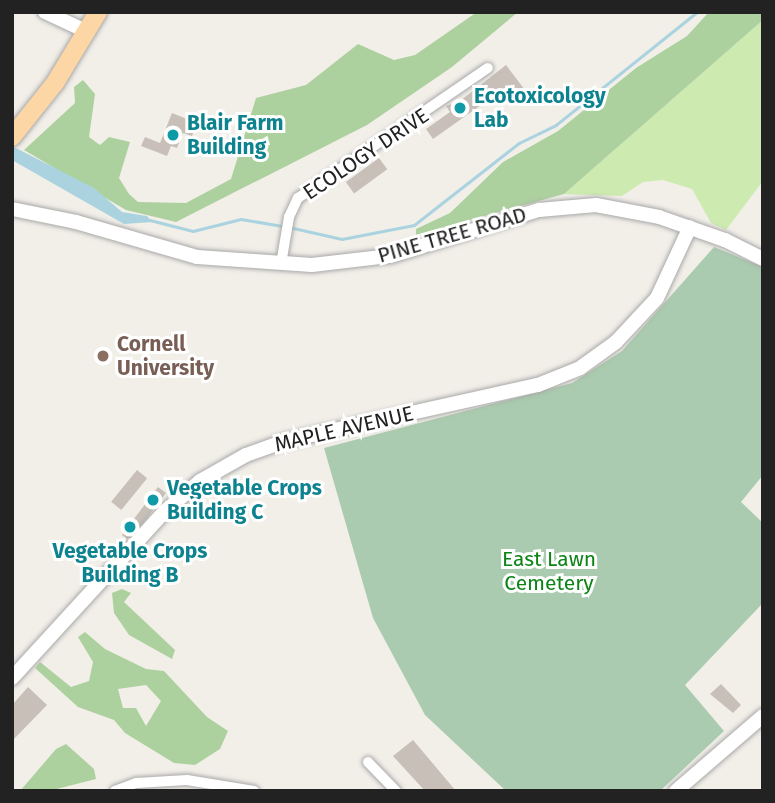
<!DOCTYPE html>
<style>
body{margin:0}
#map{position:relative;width:775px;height:803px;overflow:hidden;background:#f2efe9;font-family:"Fira Sans",sans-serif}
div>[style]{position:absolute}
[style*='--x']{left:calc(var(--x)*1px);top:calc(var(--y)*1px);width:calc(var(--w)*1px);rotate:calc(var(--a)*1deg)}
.grass>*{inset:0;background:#cdebb0}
.forest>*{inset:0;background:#add19e}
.cemetery>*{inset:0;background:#aacbaf}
.water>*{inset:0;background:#aad3df}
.stream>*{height:2.5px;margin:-1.25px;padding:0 1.25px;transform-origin:1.25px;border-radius:1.25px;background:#aad3df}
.building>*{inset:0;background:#c7bfb8;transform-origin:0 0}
.roads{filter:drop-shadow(0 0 2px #a9a9a9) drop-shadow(0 0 2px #a9a9a9)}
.minor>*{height:10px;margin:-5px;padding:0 5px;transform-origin:5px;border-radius:5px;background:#fff}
.tertiary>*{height:14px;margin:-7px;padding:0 7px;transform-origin:7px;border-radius:7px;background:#fff}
.primary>*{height:18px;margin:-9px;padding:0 9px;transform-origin:9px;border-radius:9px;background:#fcd6a4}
.dots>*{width:19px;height:19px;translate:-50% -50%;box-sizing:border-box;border:4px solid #fff;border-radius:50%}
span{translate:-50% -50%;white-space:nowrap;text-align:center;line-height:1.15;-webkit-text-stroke:6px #fff;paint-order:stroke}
.culture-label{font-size:21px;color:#0d838f;font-weight:700}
.left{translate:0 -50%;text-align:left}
.street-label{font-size:21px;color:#222}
.education-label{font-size:21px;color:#785e54;font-weight:700}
.park-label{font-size:21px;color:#0c8416}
.frame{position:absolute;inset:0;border:14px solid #222;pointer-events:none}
</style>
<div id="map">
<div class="grass">
<i style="clip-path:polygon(763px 20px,763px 181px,726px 230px,711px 223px,692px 189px,663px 180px,643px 182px,622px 196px,564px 194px)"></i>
</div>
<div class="forest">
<i style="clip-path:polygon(477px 12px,518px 12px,452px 67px,367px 125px,176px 222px,126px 210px,24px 150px,75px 103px,74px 87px,83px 80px,95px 94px,89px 137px,100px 145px,109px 137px,130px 142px,119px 178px,129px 194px,138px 202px,186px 203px,231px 179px,256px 98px,306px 85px,358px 44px,394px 60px,415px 55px)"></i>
<i style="clip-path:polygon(709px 12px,763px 12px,763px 20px,564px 194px,416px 235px,416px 229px,450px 213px,503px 162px,558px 131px,636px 68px,687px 36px)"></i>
<i style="clip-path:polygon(122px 589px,131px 593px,124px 602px,175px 650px,172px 659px,129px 635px,114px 613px,112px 593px)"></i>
<i style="clip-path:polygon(evenodd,85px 632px,105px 649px,146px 669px,164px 671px,207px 717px,228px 731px,220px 749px,195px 765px,174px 763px,125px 733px,114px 720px,78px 707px,35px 668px,40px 662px,71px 687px,89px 681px,93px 662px,78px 637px,85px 632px,146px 685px,161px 701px,146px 726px,136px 708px,123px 708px,118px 689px,146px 685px)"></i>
<i style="clip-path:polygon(66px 744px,94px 769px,96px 779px,49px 791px,20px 791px,56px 749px)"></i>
</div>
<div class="cemetery">
<i style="clip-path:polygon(714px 247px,763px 267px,763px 475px,741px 502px,763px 523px,763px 603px,685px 685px,724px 731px,660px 791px,506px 791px,425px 715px,373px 618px,324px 448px,572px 383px,622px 351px)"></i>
</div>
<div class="water">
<i style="clip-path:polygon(12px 146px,94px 188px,122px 212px,147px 216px,152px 222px,124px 224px,12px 160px)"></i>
</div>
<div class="stream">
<i style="--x:150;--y:220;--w:44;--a:14.3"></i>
<i style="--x:193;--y:231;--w:49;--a:-14"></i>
<i style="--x:241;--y:219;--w:43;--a:9.5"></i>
<i style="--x:289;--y:227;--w:54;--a:12.8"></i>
<i style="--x:342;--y:239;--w:73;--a:-11"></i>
<i style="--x:414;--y:225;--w:133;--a:-38"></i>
<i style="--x:519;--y:143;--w:41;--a:-25.9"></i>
<i style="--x:556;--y:125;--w:181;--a:-38.7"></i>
</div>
<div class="building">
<i style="clip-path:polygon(506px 65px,528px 94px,519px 101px,508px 86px,433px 139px,426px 129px,450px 112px,446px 106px,460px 101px)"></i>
<i style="clip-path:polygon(172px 113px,197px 123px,192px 136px,183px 133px,177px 148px,171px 146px,167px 156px,141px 146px,145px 137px,160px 143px)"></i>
<i style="left:379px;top:158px;width:14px;height:41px;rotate:54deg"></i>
<i style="left:137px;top:470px;width:13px;height:41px;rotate:39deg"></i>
<i style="left:158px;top:487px;width:10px;height:60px;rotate:37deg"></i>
<i style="clip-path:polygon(721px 684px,741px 705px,733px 713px,710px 694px)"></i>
<i style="clip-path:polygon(28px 687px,47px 705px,12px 741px,12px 705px)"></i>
<i style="clip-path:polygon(413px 740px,440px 772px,456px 791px,425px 791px,393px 756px)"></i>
</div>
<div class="roads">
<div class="minor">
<i style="--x:281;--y:264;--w:48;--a:-80.3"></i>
<i style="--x:289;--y:217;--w:21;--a:-65"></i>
<i style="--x:298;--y:198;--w:230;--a:-34.4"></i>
<i style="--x:368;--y:762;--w:40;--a:46"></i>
<i style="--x:115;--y:791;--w:22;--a:-21"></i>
<i style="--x:136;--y:783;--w:51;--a:-3.4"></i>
<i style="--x:187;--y:780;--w:68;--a:9.3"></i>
</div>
<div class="tertiary">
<i style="--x:45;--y:12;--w:47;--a:24.9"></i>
<i style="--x:12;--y:209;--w:65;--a:11.5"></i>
<i style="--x:76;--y:222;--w:126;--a:16.1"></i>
<i style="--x:197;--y:257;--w:115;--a:4"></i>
<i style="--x:312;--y:265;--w:79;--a:-6.6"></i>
<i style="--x:390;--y:256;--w:156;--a:-17.2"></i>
<i style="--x:539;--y:210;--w:57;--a:-5"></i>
<i style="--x:596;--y:205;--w:64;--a:10.8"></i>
<i style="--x:659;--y:217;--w:70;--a:19.2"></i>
<i style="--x:725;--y:240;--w:42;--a:26.6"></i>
<i style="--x:12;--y:678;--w:225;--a:-47.5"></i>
<i style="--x:164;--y:512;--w:48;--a:-40.7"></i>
<i style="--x:200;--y:481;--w:53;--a:-29.5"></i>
<i style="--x:246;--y:455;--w:41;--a:-19.7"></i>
<i style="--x:285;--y:441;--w:259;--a:-12.5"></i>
<i style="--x:538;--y:385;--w:45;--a:-22"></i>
<i style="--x:580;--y:368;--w:44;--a:-35.8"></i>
<i style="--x:616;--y:342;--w:60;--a:-47"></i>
<i style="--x:657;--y:298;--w:78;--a:-65.1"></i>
<i style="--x:676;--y:791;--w:115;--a:-40.8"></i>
</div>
<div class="primary">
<i style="--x:12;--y:137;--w:69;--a:-51.5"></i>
<i style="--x:55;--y:83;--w:83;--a:-58.8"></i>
</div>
</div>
<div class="dots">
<i style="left:460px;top:108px;background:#0f9aa8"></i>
<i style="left:173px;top:135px;background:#0f9aa8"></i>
<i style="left:103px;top:356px;background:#8d6e63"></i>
<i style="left:153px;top:500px;background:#0f9aa8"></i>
<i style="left:130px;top:527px;background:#0f9aa8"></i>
</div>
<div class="culture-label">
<span class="left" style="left:474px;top:108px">Ecotoxicology<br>Lab</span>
<span class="left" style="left:187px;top:135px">Blair Farm<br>Building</span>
<span class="left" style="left:167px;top:500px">Vegetable Crops<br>Building C</span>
<span style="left:130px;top:563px">Vegetable Crops<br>Building B</span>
</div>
<div class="street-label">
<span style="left:366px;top:154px;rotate:-34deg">ECOLOGY DRIVE</span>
<span style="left:452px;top:235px;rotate:-16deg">PINE TREE ROAD</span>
<span style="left:344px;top:429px;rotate:-13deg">MAPLE AVENUE</span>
</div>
<div class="education-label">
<span class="left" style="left:117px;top:356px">Cornell<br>University</span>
</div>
<div class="park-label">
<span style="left:549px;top:571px">East Lawn<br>Cemetery</span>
</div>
<div class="frame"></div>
</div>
